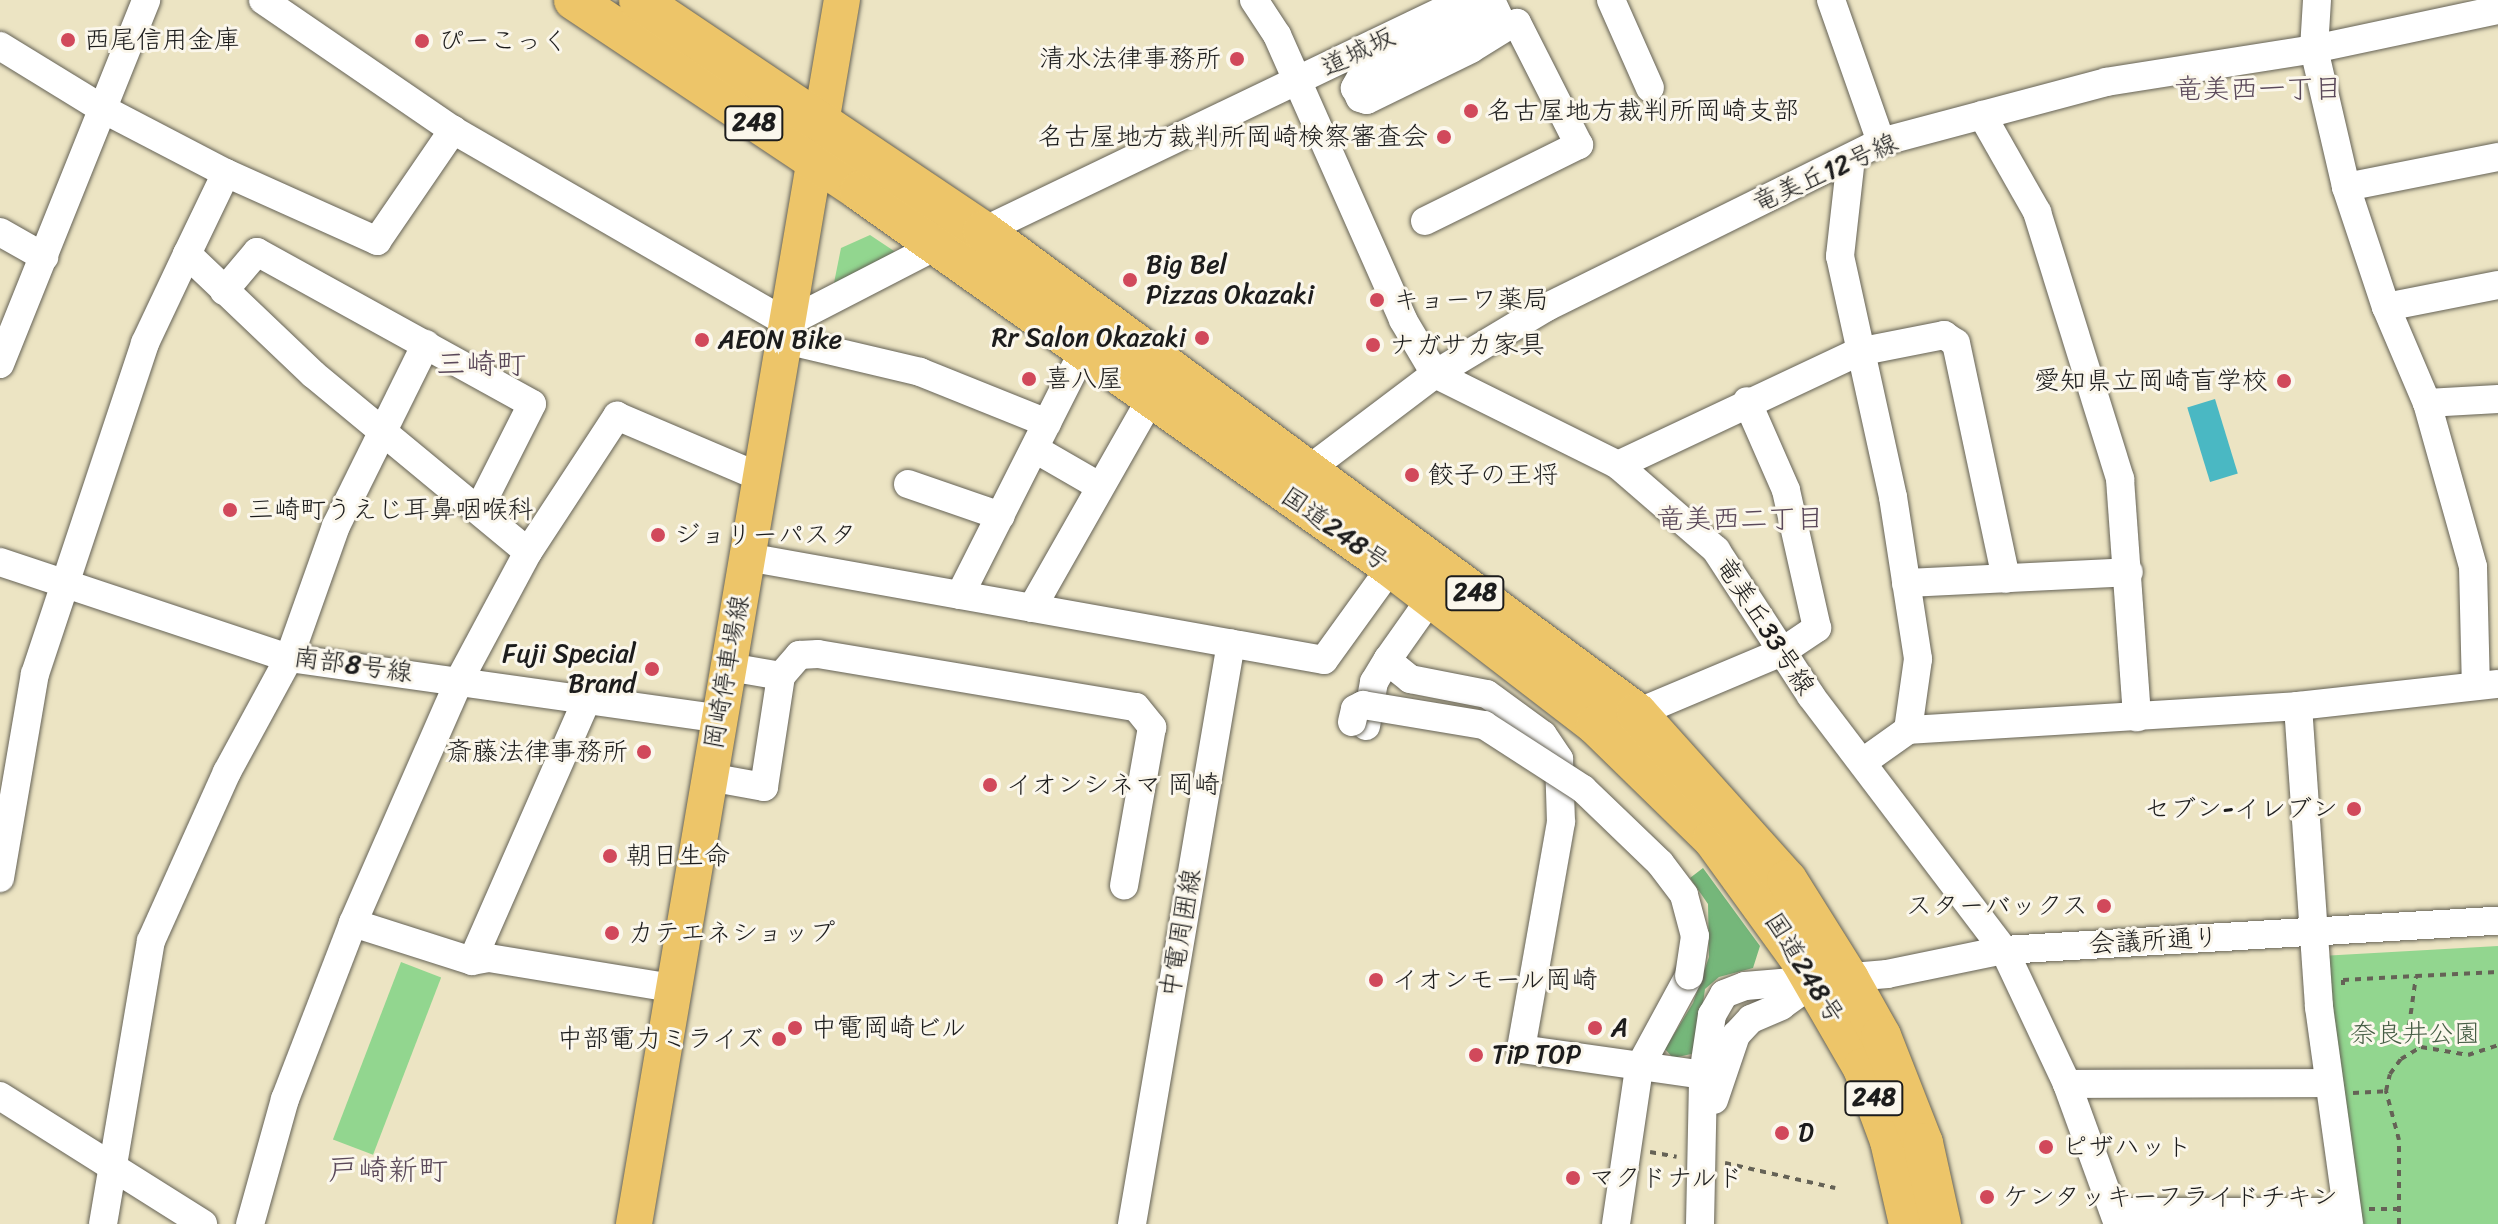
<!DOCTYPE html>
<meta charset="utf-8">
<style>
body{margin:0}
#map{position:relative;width:2498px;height:1224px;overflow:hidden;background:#ece4c3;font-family:Sriracha,"Klee One",sans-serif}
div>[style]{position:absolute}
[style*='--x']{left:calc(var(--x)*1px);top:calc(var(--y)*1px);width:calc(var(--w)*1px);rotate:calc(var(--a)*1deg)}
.green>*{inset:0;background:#92d68f;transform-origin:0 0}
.forest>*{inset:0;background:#75b77a}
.water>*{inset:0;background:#4ab8c3;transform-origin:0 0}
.path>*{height:4px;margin-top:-2px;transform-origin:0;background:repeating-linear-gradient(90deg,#656256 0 6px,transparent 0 12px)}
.roads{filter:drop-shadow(0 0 2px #656256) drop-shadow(0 0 2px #656256)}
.minor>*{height:28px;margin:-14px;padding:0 14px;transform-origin:14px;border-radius:14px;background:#fff}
.major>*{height:36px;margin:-18px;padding:0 18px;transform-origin:18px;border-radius:18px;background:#edc569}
.highway>*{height:40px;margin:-20px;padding:0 20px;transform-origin:20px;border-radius:20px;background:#edc569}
.bridges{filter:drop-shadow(0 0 2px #656256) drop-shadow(0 0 2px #656256)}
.minor-bridge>*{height:28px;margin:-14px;padding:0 14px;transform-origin:14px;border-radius:14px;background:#fff}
.dots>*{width:22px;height:22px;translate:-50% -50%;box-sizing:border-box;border:4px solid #fbf7ec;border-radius:50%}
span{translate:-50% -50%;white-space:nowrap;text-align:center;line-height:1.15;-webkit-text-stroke:6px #fbf7ec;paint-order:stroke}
.shield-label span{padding:2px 6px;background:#fbf7ec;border:2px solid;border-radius:6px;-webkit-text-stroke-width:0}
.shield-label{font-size:24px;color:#1c1c1c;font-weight:700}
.poi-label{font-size:26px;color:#1c1c1c}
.left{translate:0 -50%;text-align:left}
.right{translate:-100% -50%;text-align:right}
.street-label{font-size:26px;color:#1c1c1c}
.park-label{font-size:26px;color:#455d44}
.neighbourhood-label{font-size:28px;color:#5a4859}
.quarter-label{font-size:30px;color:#5a4859}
</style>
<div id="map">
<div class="green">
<i style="clip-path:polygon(870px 235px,900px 255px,833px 288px,841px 248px)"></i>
<i style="clip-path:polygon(2498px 946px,2498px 1224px,2356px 1224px,2321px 956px)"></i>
<i style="left:401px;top:962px;width:43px;height:190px;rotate:21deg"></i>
</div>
<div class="forest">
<i style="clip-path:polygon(1703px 868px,1760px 946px,1753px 968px,1719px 977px,1705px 989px,1696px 1053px,1673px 1058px,1665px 1049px,1693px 1003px,1709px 957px,1708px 904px,1690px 878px)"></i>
</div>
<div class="water">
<i style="left:2215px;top:399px;width:78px;height:29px;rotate:73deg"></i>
</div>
<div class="path">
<i style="--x:2343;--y:985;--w:5;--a:-90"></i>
<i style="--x:2343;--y:980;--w:73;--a:-3.1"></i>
<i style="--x:2421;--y:1047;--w:24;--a:-120"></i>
<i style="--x:2409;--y:1026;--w:50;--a:-82"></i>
<i style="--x:2416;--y:976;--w:82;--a:-2.8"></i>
<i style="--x:2353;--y:1093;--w:33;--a:-3"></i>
<i style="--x:1650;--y:1152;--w:27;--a:10"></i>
<i style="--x:1725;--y:1163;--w:113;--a:12.8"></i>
<i style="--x:2369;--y:1209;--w:30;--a:0"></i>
<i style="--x:2399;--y:1224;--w:84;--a:-90"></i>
<i style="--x:2399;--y:1140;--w:51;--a:-104.9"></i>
<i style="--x:2386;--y:1091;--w:17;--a:-77"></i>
<i style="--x:2390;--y:1074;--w:19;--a:-54"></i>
<i style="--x:2401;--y:1059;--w:23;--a:-31"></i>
<i style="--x:2421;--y:1047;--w:48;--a:9.7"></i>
<i style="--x:2468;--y:1055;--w:32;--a:-18"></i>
</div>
<div class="roads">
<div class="minor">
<i style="--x:263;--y:0;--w:230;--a:34.4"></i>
<i style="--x:453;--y:130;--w:386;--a:30"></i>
<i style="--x:787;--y:323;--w:165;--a:-27.3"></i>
<i style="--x:934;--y:247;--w:52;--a:-18.1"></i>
<i style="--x:983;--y:231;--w:534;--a:-25.61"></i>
<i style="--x:1254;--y:0;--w:42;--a:56.7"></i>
<i style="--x:1277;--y:35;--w:312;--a:66.1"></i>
<i style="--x:1403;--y:320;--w:63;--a:59.3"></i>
<i style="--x:1435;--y:374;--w:204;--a:26.4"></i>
<i style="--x:1618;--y:465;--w:130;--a:40.9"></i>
<i style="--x:1716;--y:550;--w:174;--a:56.9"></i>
<i style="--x:1811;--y:696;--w:319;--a:52.8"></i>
<i style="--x:2004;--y:950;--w:148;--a:64.8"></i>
<i style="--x:2067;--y:1084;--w:149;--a:70"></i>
<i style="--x:1611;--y:0;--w:96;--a:66.1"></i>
<i style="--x:1831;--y:0;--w:151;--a:70.6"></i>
<i style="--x:2317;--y:0;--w:49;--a:93.5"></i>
<i style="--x:2314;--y:49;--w:142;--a:76.9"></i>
<i style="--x:2346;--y:187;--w:126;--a:71.6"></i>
<i style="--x:2386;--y:307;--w:104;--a:66.9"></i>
<i style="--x:2427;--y:403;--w:170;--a:74.3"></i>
<i style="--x:2473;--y:567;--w:119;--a:88.6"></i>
<i style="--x:1495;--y:10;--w:150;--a:153.4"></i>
<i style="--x:1361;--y:77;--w:13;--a:119"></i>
<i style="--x:1355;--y:88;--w:11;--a:63"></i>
<i style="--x:1360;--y:98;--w:7;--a:16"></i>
<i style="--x:1367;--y:100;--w:116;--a:-26.1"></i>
<i style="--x:1471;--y:49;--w:39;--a:-32"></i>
<i style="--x:0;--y:46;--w:119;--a:31.5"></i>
<i style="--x:101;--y:108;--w:141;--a:27.5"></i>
<i style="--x:226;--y:173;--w:166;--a:24.2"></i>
<i style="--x:377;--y:241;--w:135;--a:-55.6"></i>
<i style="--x:1982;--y:115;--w:112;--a:60.4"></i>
<i style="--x:2037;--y:212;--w:280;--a:72.7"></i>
<i style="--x:2120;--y:479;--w:239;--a:85.9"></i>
<i style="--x:1851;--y:158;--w:99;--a:96.4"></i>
<i style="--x:1840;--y:256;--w:247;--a:77.6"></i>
<i style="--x:1893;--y:497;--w:164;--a:81.2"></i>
<i style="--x:1918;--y:659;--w:72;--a:98"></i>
<i style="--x:1908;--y:730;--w:55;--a:144.6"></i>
<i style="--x:226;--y:173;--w:90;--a:115.7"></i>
<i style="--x:187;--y:254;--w:174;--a:43.6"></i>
<i style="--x:313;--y:374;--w:279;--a:39.6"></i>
<i style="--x:528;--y:552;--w:144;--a:118.2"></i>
<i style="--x:460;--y:679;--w:266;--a:113.7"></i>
<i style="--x:353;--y:923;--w:189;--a:111.1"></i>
<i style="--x:285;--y:1099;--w:130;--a:105.6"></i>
<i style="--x:2346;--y:187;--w:155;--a:-11.2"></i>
<i style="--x:1425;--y:221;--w:172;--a:-26.3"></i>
<i style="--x:1579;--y:145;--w:137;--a:-116.9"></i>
<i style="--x:1517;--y:23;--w:14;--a:159"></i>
<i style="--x:1504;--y:28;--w:31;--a:-115"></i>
<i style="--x:0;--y:232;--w:51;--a:29.6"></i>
<i style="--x:224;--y:291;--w:51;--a:-49.8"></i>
<i style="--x:257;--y:252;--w:314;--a:28.9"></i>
<i style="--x:532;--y:404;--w:118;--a:116.8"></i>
<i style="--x:2386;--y:307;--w:114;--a:-11.1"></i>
<i style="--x:785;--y:340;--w:139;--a:13.3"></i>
<i style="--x:920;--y:372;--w:137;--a:21.9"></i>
<i style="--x:0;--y:364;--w:392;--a:-68.1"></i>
<i style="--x:2427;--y:403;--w:71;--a:-3.2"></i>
<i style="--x:1035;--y:449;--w:74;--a:30"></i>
<i style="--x:1618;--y:465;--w:265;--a:-25.2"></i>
<i style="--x:1858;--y:352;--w:88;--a:-11.2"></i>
<i style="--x:1944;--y:335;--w:14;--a:34"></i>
<i style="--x:1956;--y:343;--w:241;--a:78"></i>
<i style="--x:1308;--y:470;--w:159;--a:-37.1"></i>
<i style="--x:1435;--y:374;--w:131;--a:-30.9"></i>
<i style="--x:1547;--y:307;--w:373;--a:-26.3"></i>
<i style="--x:1881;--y:142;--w:233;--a:-14.9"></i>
<i style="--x:2106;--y:82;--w:211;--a:-9"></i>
<i style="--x:2314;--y:49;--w:188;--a:-12"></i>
<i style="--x:908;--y:484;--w:98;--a:19"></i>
<i style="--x:528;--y:552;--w:163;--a:-56.8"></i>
<i style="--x:617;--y:416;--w:155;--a:23.1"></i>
<i style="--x:747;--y:557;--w:586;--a:10.12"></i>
<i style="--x:1324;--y:660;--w:115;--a:-54.2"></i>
<i style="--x:0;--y:562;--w:305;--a:18.4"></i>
<i style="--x:289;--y:658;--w:433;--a:8"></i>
<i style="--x:1906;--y:583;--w:223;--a:-2.8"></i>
<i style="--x:960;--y:595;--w:273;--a:-63.2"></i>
<i style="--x:1431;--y:598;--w:75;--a:125.2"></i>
<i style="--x:1388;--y:659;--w:9;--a:49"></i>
<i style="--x:1394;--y:666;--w:21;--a:39"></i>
<i style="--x:1410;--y:679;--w:78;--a:11"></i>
<i style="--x:1487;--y:694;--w:69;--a:36.2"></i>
<i style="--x:1543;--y:735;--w:29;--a:56"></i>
<i style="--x:1559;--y:759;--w:63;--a:88.2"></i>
<i style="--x:1561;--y:822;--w:230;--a:100"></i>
<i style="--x:1521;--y:1049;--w:184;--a:8.1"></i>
<i style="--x:1032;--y:608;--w:239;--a:-60.4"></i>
<i style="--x:729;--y:667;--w:53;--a:9.8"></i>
<i style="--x:781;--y:676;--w:28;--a:-49"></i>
<i style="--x:799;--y:655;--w:19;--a:-3"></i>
<i style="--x:818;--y:654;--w:322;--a:9.5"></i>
<i style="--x:1136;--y:707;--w:26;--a:51"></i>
<i style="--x:1152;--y:727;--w:161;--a:100"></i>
<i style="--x:588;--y:697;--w:288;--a:113.7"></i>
<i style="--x:472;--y:961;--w:17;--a:-10"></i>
<i style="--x:489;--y:958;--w:186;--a:9.3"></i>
<i style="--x:2298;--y:706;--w:302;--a:86"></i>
<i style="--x:2319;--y:1007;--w:219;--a:82.1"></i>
<i style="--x:1637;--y:713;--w:155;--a:-22.8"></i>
<i style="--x:1780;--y:653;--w:45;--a:-34"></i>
<i style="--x:1817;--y:628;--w:141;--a:-102.7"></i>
<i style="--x:1786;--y:490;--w:97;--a:-113.7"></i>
<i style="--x:1366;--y:726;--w:45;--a:-79.7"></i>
<i style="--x:1374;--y:682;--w:27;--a:-59"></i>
<i style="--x:1908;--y:730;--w:391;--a:-3.5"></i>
<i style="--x:2298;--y:706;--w:201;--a:-6.3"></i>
<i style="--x:709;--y:777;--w:56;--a:10.3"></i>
<i style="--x:764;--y:787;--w:112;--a:-81.3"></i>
<i style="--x:0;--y:878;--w:207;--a:-80.3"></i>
<i style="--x:35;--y:674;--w:349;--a:-71.6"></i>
<i style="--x:145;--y:343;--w:98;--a:-64.7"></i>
<i style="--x:353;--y:923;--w:125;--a:17.7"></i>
<i style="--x:2067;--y:1084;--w:262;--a:-0.2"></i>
<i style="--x:0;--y:1096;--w:240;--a:32.2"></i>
<i style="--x:1714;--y:1100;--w:69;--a:-71.3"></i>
<i style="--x:1736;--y:1035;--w:22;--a:-47"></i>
<i style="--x:1751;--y:1019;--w:33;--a:-23"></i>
<i style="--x:1781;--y:1006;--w:39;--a:-36"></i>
<i style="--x:2115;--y:1212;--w:232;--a:0"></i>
<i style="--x:103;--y:1224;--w:287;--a:-80.4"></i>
<i style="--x:151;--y:941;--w:185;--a:-65.8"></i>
<i style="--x:227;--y:772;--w:130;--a:-61.5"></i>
<i style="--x:289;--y:658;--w:140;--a:-70.4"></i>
<i style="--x:336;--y:526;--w:203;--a:-63.7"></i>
<i style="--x:1132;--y:1224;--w:589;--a:-80.33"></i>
<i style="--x:1616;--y:1224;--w:158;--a:-81.6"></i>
<i style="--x:1639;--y:1068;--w:105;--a:-61.5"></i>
<i style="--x:1700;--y:1224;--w:149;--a:-88.8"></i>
<i style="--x:1703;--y:1075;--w:61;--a:-81.5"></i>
<i style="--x:1712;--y:1015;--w:24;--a:-60"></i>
<i style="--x:1724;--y:994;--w:22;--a:-21"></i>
<i style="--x:1745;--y:986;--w:143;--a:-4.8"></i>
<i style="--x:1887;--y:974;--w:119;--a:-11.6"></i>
<i style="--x:2004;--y:950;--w:495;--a:-3.4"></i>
</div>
<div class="major">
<i style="--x:634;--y:1224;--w:1242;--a:-80.36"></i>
</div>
<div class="highway">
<i style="--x:574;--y:0;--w:344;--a:33.7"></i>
<i style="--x:860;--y:191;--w:651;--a:35.3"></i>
<i style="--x:1391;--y:567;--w:259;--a:37.6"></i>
<i style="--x:1596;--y:725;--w:163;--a:44.3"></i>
<i style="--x:1713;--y:839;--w:148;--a:54.1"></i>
<i style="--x:1800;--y:959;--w:126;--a:60"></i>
<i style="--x:1863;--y:1068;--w:78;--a:69.7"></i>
<i style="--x:1890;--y:1141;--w:85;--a:77.1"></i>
<i style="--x:639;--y:0;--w:414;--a:33.9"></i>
<i style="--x:983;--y:231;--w:812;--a:36.39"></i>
<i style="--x:1637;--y:713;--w:224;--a:48.1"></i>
<i style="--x:1787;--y:880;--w:117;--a:57.9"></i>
<i style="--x:1849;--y:979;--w:65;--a:60.7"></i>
<i style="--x:1881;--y:1036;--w:115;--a:68.6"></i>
<i style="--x:1923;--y:1143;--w:83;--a:77.5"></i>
</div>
</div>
<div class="bridges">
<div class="minor-bridge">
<i style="--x:1352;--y:722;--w:13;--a:-77"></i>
<i style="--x:1355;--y:709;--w:9;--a:-27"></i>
<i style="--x:1363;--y:705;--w:123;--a:9.4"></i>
<i style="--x:1484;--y:725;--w:118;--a:32.9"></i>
<i style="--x:1583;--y:789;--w:107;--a:43.9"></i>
<i style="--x:1660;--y:863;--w:40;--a:53"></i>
<i style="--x:1684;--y:895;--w:42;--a:75"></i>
<i style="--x:1695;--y:936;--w:40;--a:98.5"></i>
</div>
</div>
<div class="dots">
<i style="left:68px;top:40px;background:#d1495b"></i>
<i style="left:422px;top:41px;background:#d1495b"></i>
<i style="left:1237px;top:59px;background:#d1495b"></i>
<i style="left:1471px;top:111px;background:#d1495b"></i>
<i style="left:1444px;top:137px;background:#d1495b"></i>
<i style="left:1130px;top:280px;background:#d1495b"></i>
<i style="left:1377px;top:300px;background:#d1495b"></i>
<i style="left:1202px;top:338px;background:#d1495b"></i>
<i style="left:702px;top:340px;background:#d1495b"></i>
<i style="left:1373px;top:345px;background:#d1495b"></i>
<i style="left:1029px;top:379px;background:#d1495b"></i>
<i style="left:2284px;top:381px;background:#d1495b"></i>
<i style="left:1412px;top:475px;background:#d1495b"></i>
<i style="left:230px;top:510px;background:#d1495b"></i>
<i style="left:658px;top:535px;background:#d1495b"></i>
<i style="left:652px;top:669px;background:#d1495b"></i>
<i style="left:644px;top:752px;background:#d1495b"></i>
<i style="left:990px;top:785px;background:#d1495b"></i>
<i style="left:2354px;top:809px;background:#d1495b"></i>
<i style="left:610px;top:856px;background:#d1495b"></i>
<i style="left:2104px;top:906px;background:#d1495b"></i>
<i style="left:612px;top:933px;background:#d1495b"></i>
<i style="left:1376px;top:980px;background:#d1495b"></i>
<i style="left:795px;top:1028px;background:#d1495b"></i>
<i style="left:1595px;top:1028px;background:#d1495b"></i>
<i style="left:779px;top:1039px;background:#d1495b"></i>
<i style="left:1476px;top:1055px;background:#d1495b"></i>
<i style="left:1782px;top:1133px;background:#d1495b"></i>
<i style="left:2046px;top:1147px;background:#d1495b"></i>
<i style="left:1573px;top:1178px;background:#d1495b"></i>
<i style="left:1987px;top:1197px;background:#d1495b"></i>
</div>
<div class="shield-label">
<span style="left:754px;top:123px">248</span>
<span style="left:1475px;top:593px">248</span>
<span style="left:1874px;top:1098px">248</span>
</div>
<div class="poi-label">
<span class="left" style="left:84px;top:40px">西尾信用金庫</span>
<span class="left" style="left:438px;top:41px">ぴーこっく</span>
<span class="right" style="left:1221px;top:59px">清水法律事務所</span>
<span class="left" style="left:1487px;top:111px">名古屋地方裁判所岡崎支部</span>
<span class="right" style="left:1428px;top:137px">名古屋地方裁判所岡崎検察審査会</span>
<span class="left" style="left:1146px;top:280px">Big Bel<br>Pizzas Okazaki</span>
<span class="left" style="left:1393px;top:300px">キョーワ薬局</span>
<span class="right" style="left:1186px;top:338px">Rr Salon Okazaki</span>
<span class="left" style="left:718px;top:340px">AEON Bike</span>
<span class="left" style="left:1389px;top:345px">ナガサカ家具</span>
<span class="left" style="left:1045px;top:379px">喜八屋</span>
<span class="right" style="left:2268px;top:381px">愛知県立岡崎盲学校</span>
<span class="left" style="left:1428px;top:475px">餃子の王将</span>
<span class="left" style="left:248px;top:510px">三崎町うえじ耳鼻咽喉科</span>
<span class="left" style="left:674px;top:535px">ジョリーパスタ</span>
<span class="right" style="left:636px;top:669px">Fuji Special<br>Brand</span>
<span class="right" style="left:628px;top:752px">斎藤法律事務所</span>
<span class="left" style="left:1006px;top:785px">イオンシネマ 岡崎</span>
<span class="right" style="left:2338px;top:809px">セブン-イレブン</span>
<span class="left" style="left:626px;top:856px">朝日生命</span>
<span class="right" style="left:2088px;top:906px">スターバックス</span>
<span class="left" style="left:628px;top:933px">カテエネショップ</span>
<span class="left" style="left:1392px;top:980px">イオンモール岡崎</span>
<span class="left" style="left:811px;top:1028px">中電岡崎ビル</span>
<span class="left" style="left:1611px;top:1028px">A</span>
<span class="right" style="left:763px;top:1039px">中部電力ミライズ</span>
<span class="left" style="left:1492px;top:1055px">TiP TOP</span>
<span class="left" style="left:1798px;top:1133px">D</span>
<span class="left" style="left:2062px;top:1147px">ピザハット</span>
<span class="left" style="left:1589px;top:1178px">マクドナルド</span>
<span class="left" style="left:2003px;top:1197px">ケンタッキーフライドチキン</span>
</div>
<div class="street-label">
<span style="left:1358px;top:52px;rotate:-26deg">道城坂</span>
<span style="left:1825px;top:173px;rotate:-24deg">竜美丘12号線</span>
<span style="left:1335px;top:529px;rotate:35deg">国道248号</span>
<span style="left:1765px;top:626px;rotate:57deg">竜美丘33号線</span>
<span style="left:353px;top:665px;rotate:8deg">南部8号線</span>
<span style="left:727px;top:672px;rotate:-80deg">岡崎停車場線</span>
<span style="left:1181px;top:933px;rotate:-80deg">中電周囲線</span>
<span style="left:2154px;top:941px;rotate:-3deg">会議所通り</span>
<span style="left:1804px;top:968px;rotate:58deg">国道248号</span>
</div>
<div class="park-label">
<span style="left:2415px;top:1034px">奈良井公園</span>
</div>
<div class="neighbourhood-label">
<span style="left:2258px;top:89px">竜美西一丁目</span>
<span style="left:1740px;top:519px">竜美西二丁目</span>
</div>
<div class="quarter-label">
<span style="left:481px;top:364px">三崎町</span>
<span style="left:388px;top:1170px">戸崎新町</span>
</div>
</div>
